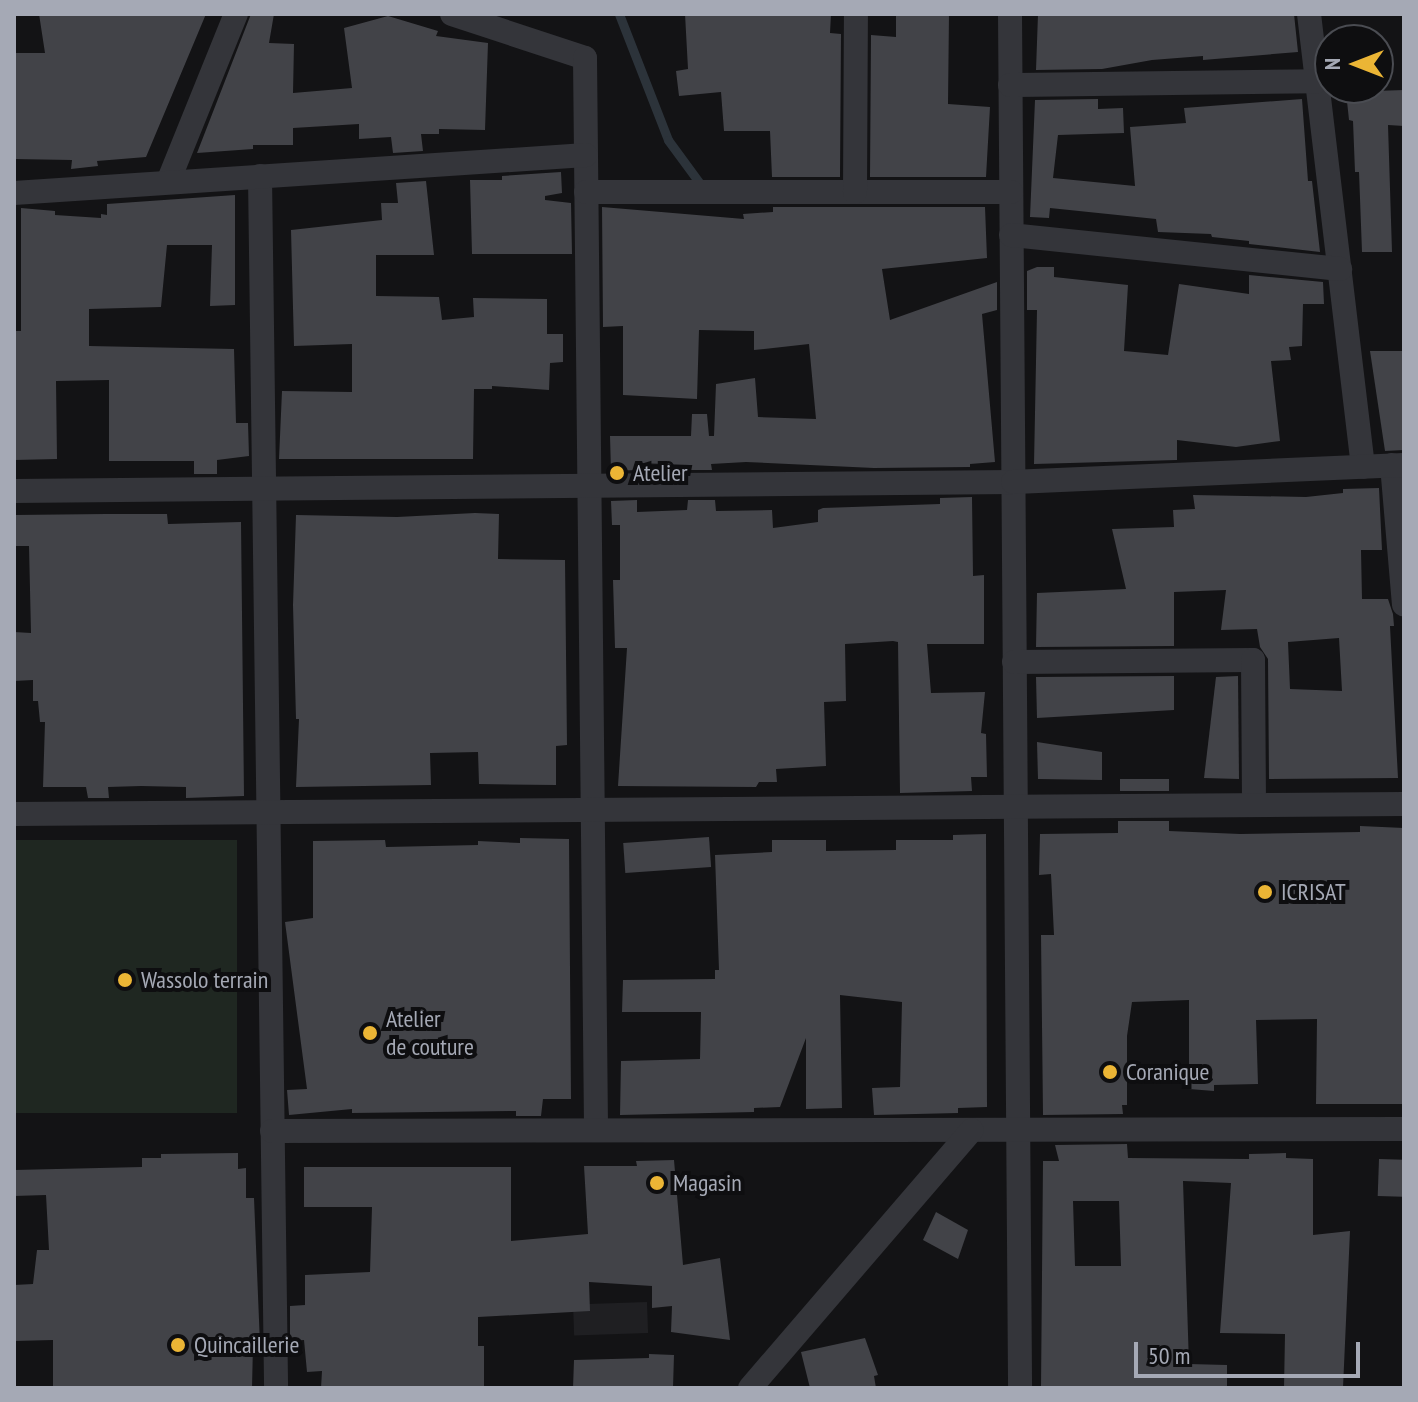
<!DOCTYPE html>
<style>
body{margin:0}
#map{position:relative;width:1418px;height:1402px;overflow:hidden;background:#131315;font-family:"PT Sans Narrow",sans-serif}
div>[style]{position:absolute}
[style*='--x']{left:calc(var(--x)*1px);top:calc(var(--y)*1px);width:calc(var(--w)*1px);rotate:calc(var(--a)*1deg)}
.built>*{inset:0;background:#1f1f22;transform-origin:0 0}
.green>*{inset:0;background:#1f2721;transform-origin:0 0}
.stream>*{height:9px;margin:-4.5px;padding:0 4.5px;transform-origin:4.5px;border-radius:4.5px;background:#2c333a}
.building>*{inset:0;background:#424348;transform-origin:0 0}
.minor>*{height:24px;margin:-12px;padding:0 12px;transform-origin:12px;border-radius:12px;background:#34353a}
.dots>*{width:22px;height:22px;translate:-50% -50%;box-sizing:border-box;border:4px solid #0e0e10;border-radius:50%}
span{translate:-50% -50%;white-space:nowrap;text-align:center;line-height:1.15;-webkit-text-stroke:8px #0e0e10;paint-order:stroke}
.poi-label{font-size:24px;color:#a5a9b5}
.left{translate:0 -50%;text-align:left}
.frame{position:absolute;inset:0;border:16px solid #a5a9b5;pointer-events:none}
.north{position:absolute;left:1314px;top:24px;width:80px;height:80px;box-sizing:border-box;background:#0e0e10;border:2px solid #4a4c52;border-radius:50%;rotate:270deg;font-size:22px;font-weight:700;line-height:32px;text-align:center;color:#a5a9b5}
.north::after{content:'';display:block;margin:auto;width:28px;height:36px;background:#ebb535;clip-path:polygon(50% 0,100% 100%,50% 72%,0 100%)}
.scale{position:absolute;left:1134px;top:1342px;width:226px;height:36px;box-sizing:border-box;border:4px solid #a5a9b5;border-top:0;padding-left:10px;font-size:24px;line-height:28px;white-space:nowrap;color:#a5a9b5;-webkit-text-stroke:6px #0e0e10;paint-order:stroke}
</style>
<div id="map">
<div class="built">
<i style="left:647px;top:1302px;width:31px;height:74px;rotate:88deg"></i>
</div>
<div class="green">
<i style="left:237px;top:840px;width:273px;height:223px;rotate:90deg"></i>
</div>
<div class="stream">
<i style="--x:619;--y:14;--w:135;--a:68.7"></i>
<i style="--x:668;--y:140;--w:56;--a:53.7"></i>
</div>
<div class="building">
<i style="clip-path:polygon(39px 14px,206px 14px,146px 157px,97px 161px,98px 166px,71px 169px,72px 160px,14px 159px,14px 53px,45px 53px)"></i>
<i style="clip-path:polygon(251px 14px,274px 14px,269px 43px,294px 44px,293px 93px,352px 88px,344px 28px,388px 16px,438px 31px,436px 36px,488px 43px,485px 130px,439px 129px,439px 134px,421px 134px,423px 151px,393px 153px,391px 137px,359px 139px,359px 124px,293px 128px,293px 145px,253px 145px,253px 149px,197px 153px)"></i>
<i style="clip-path:polygon(685px 14px,831px 14px,830px 33px,841px 34px,840px 177px,772px 177px,770px 131px,724px 131px,721px 92px,679px 96px,676px 71px,688px 69px)"></i>
<i style="clip-path:polygon(896px 14px,949px 14px,948px 104px,990px 107px,986px 177px,870px 177px,871px 35px,896px 37px)"></i>
<i style="clip-path:polygon(1038px 14px,1294px 14px,1298px 52px,1203px 60px,1203px 56px,1152px 60px,1102px 69px,1036px 70px)"></i>
<i style="clip-path:polygon(1404px 90px,1404px 126px,1388px 125px,1392px 252px,1362px 252px,1359px 172px,1355px 172px,1353px 121px,1349px 120px,1346px 92px)"></i>
<i style="clip-path:polygon(1098px 99px,1098px 109px,1123px 108px,1124px 133px,1058px 135px,1053px 178px,1135px 186px,1130px 127px,1186px 123px,1184px 108px,1302px 99px,1308px 181px,1312px 181px,1320px 252px,1249px 244px,1249px 241px,1212px 237px,1211px 234px,1158px 232px,1156px 219px,1050px 208px,1049px 218px,1030px 217px,1035px 100px)"></i>
<i style="clip-path:polygon(561px 172px,562px 193px,545px 196px,545px 200px,571px 203px,572px 254px,472px 254px,470px 180px,502px 180px,502px 176px)"></i>
<i style="clip-path:polygon(426px 181px,434px 255px,376px 255px,376px 296px,439px 297px,442px 320px,474px 317px,473px 298px,547px 299px,547px 334px,563px 334px,563px 362px,550px 363px,549px 390px,492px 386px,492px 389px,474px 389px,473px 459px,279px 459px,282px 391px,352px 392px,352px 344px,294px 346px,291px 230px,382px 220px,381px 203px,398px 203px,396px 183px)"></i>
<i style="clip-path:polygon(235px 195px,235px 305px,210px 306px,212px 245px,167px 245px,161px 307px,89px 309px,89px 346px,234px 349px,236px 423px,248px 423px,249px 456px,217px 460px,217px 474px,194px 474px,194px 461px,109px 461px,109px 380px,56px 381px,57px 459px,14px 460px,14px 331px,21px 331px,21px 208px,55px 211px,55px 215px,101px 218px,101px 214px,107px 215px,107px 204px)"></i>
<i style="clip-path:polygon(602px 207px,744px 219px,743px 214px,773px 212px,773px 207px,985px 207px,987px 258px,882px 269px,890px 320px,997px 282px,997px 310px,982px 314px,995px 462px,970px 464px,970px 467px,874px 468px,746px 462px,711px 464px,712px 470px,689px 470px,690px 465px,637px 463px,637px 470px,611px 471px,610px 436px,691px 436px,692px 414px,707px 414px,709px 436px,714px 436px,716px 384px,755px 378px,758px 417px,816px 419px,809px 344px,754px 350px,754px 331px,699px 330px,697px 399px,623px 395px,623px 326px,603px 327px)"></i>
<i style="clip-path:polygon(1037px 267px,1054px 267px,1054px 277px,1128px 285px,1124px 351px,1168px 355px,1179px 284px,1249px 294px,1249px 275px,1323px 282px,1324px 304px,1303px 304px,1302px 346px,1289px 347px,1291px 360px,1271px 361px,1280px 441px,1236px 447px,1177px 440px,1177px 460px,1034px 464px,1037px 310px,1027px 310px,1027px 271px)"></i>
<i style="clip-path:polygon(1370px 351px,1404px 351px,1404px 450px,1385px 451px)"></i>
<i style="clip-path:polygon(evenodd,1379px 488px,1382px 550px,1361px 550px,1362px 599px,1388px 599px,1393px 614px,1394px 626px,1390px 626px,1398px 778px,1269px 779px,1268px 659px,1260px 647px,1257px 629px,1221px 630px,1226px 590px,1174px 592px,1174px 646px,1036px 647px,1037px 593px,1126px 589px,1112px 529px,1174px 527px,1173px 510px,1195px 509px,1193px 495px,1306px 497px,1343px 493px,1343px 489px,1379px 488px,1339px 638px,1342px 691px,1290px 689px,1288px 642px,1339px 638px)"></i>
<i style="clip-path:polygon(972px 497px,973px 576px,984px 575px,984px 644px,927px 644px,931px 693px,985px 692px,981px 733px,986px 734px,987px 777px,971px 777px,972px 791px,900px 793px,898px 642px,893px 641px,845px 644px,846px 701px,824px 702px,826px 766px,776px 769px,777px 782px,759px 782px,756px 787px,618px 786px,627px 648px,615px 648px,613px 580px,620px 580px,620px 525px,612px 525px,611px 501px,637px 500px,637px 512px,687px 510px,688px 500px,715px 500px,716px 511px,772px 510px,773px 528px,818px 522px,818px 510px,823px 508px,940px 504px,940px 498px)"></i>
<i style="clip-path:polygon(475px 513px,499px 514px,498px 559px,565px 560px,567px 745px,556px 746px,556px 785px,479px 784px,478px 752px,430px 753px,431px 785px,296px 787px,299px 719px,296px 719px,293px 605px,296px 515px,397px 517px)"></i>
<i style="clip-path:polygon(106px 514px,167px 514px,168px 524px,241px 522px,244px 796px,186px 798px,186px 787px,141px 786px,108px 787px,109px 798px,88px 798px,86px 787px,43px 787px,45px 722px,40px 722px,38px 701px,33px 701px,33px 680px,14px 681px,14px 632px,31px 633px,29px 546px,14px 546px,14px 515px)"></i>
<i style="clip-path:polygon(1174px 676px,1174px 710px,1037px 718px,1036px 677px)"></i>
<i style="clip-path:polygon(1238px 676px,1239px 779px,1204px 778px,1216px 677px)"></i>
<i style="clip-path:polygon(1037px 742px,1102px 752px,1102px 780px,1038px 779px)"></i>
<i style="left:1120px;top:779px;width:49px;height:12px"></i>
<i style="clip-path:polygon(1118px 821px,1169px 821px,1169px 831px,1240px 834px,1360px 832px,1360px 826px,1404px 828px,1404px 1104px,1316px 1104px,1317px 1019px,1256px 1020px,1258px 1084px,1214px 1085px,1214px 1091px,1189px 1089px,1189px 1000px,1132px 1002px,1127px 1036px,1127px 1105px,1122px 1105px,1123px 1114px,1043px 1115px,1041px 935px,1054px 935px,1051px 874px,1039px 875px,1040px 834px,1118px 833px)"></i>
<i style="clip-path:polygon(986px 834px,987px 1107px,958px 1108px,958px 1113px,874px 1115px,872px 1088px,900px 1087px,902px 1002px,840px 995px,842px 1108px,806px 1109px,806px 1038px,780px 1107px,754px 1108px,754px 1112px,620px 1115px,621px 1061px,700px 1059px,701px 1012px,622px 1012px,623px 980px,715px 979px,715px 970px,719px 970px,715px 855px,772px 852px,772px 840px,826px 840px,826px 851px,896px 850px,896px 840px,953px 840px,953px 835px)"></i>
<i style="left:709px;top:837px;width:30px;height:86px;rotate:86deg"></i>
<i style="clip-path:polygon(520px 838px,569px 839px,571px 1099px,543px 1099px,541px 1116px,516px 1116px,516px 1111px,352px 1113px,352px 1109px,289px 1115px,287px 1090px,307px 1089px,285px 922px,313px 918px,313px 841px,385px 840px,386px 847px,478px 845px,478px 841px,520px 843px)"></i>
<i style="clip-path:polygon(evenodd,1127px 1144px,1128px 1158px,1249px 1159px,1249px 1154px,1286px 1153px,1286px 1158px,1313px 1159px,1313px 1235px,1350px 1231px,1343px 1388px,1284px 1388px,1285px 1334px,1220px 1333px,1231px 1183px,1183px 1181px,1189px 1364px,1227px 1365px,1227px 1387px,1041px 1388px,1043px 1161px,1059px 1161px,1055px 1145px,1127px 1144px,1073px 1201px,1119px 1201px,1121px 1266px,1075px 1266px,1073px 1201px)"></i>
<i style="clip-path:polygon(238px 1153px,238px 1169px,246px 1168px,246px 1198px,254px 1198px,260px 1344px,253px 1345px,252px 1388px,53px 1388px,53px 1340px,14px 1341px,14px 1285px,33px 1284px,37px 1250px,49px 1250px,46px 1195px,14px 1196px,14px 1170px,142px 1167px,142px 1158px,161px 1158px,161px 1154px)"></i>
<i style="left:1379px;top:1159px;width:25px;height:37px;rotate:2deg"></i>
<i style="clip-path:polygon(674px 1160px,683px 1265px,720px 1258px,730px 1340px,671px 1332px,672px 1306px,652px 1308px,652px 1286px,589px 1282px,590px 1311px,478px 1317px,478px 1346px,484px 1346px,484px 1388px,321px 1388px,322px 1371px,307px 1372px,304px 1340px,290px 1341px,290px 1306px,305px 1305px,305px 1275px,370px 1272px,372px 1207px,304px 1207px,304px 1167px,511px 1167px,511px 1241px,588px 1234px,584px 1166px,637px 1166px,636px 1161px)"></i>
<i style="clip-path:polygon(936px 1212px,968px 1230px,958px 1259px,923px 1240px)"></i>
<i style="clip-path:polygon(865px 1338px,878px 1375px,874px 1376px,876px 1388px,810px 1388px,801px 1352px)"></i>
<i style="clip-path:polygon(649px 1354px,674px 1355px,673px 1388px,573px 1388px,574px 1360px,649px 1358px)"></i>
</div>
<div class="minor">
<i style="--x:452;--y:14;--w:140;--a:18.3"></i>
<i style="--x:585;--y:58;--w:1072;--a:89.41"></i>
<i style="--x:1010;--y:14;--w:1374;--a:89.58"></i>
<i style="--x:1309;--y:14;--w:456;--a:83.2"></i>
<i style="--x:1010;--y:85;--w:307;--a:-0.7"></i>
<i style="--x:260;--y:176;--w:1212;--a:89.24"></i>
<i style="--x:168;--y:182;--w:181;--a:-68"></i>
<i style="--x:586;--y:192;--w:425;--a:0"></i>
<i style="--x:855;--y:192;--w:178;--a:-89.7"></i>
<i style="--x:14;--y:193;--w:573;--a:-3.8"></i>
<i style="--x:1011;--y:235;--w:331;--a:5.9"></i>
<i style="--x:1392;--y:465;--w:140;--a:85.1"></i>
<i style="--x:14;--y:491;--w:999;--a:-0.52"></i>
<i style="--x:1013;--y:482;--w:391;--a:-2.5"></i>
<i style="--x:1014;--y:662;--w:239;--a:-0.5"></i>
<i style="--x:1253;--y:660;--w:145;--a:89.6"></i>
<i style="--x:14;--y:814;--w:1390;--a:-0.41"></i>
<i style="--x:272;--y:1131;--w:1132;--a:-0.1"></i>
<i style="--x:750;--y:1388;--w:340;--a:-49.3"></i>
</div>
<div class="dots">
<i style="left:617px;top:473px;background:#ebb535"></i>
<i style="left:1265px;top:892px;background:#ebb535"></i>
<i style="left:125px;top:980px;background:#ebb535"></i>
<i style="left:370px;top:1033px;background:#ebb535"></i>
<i style="left:1110px;top:1072px;background:#ebb535"></i>
<i style="left:657px;top:1183px;background:#ebb535"></i>
<i style="left:178px;top:1345px;background:#ebb535"></i>
</div>
<div class="poi-label">
<span class="left" style="left:633px;top:473px">Atelier</span>
<span class="left" style="left:1281px;top:892px">ICRISAT</span>
<span class="left" style="left:141px;top:980px">Wassolo terrain</span>
<span class="left" style="left:386px;top:1033px">Atelier<br>de couture</span>
<span class="left" style="left:1126px;top:1072px">Coranique</span>
<span class="left" style="left:673px;top:1183px">Magasin</span>
<span class="left" style="left:194px;top:1345px">Quincaillerie</span>
</div>
<div class="frame"></div>
<div class="north">N</div>
<div class="scale">50 m</div>
</div>
